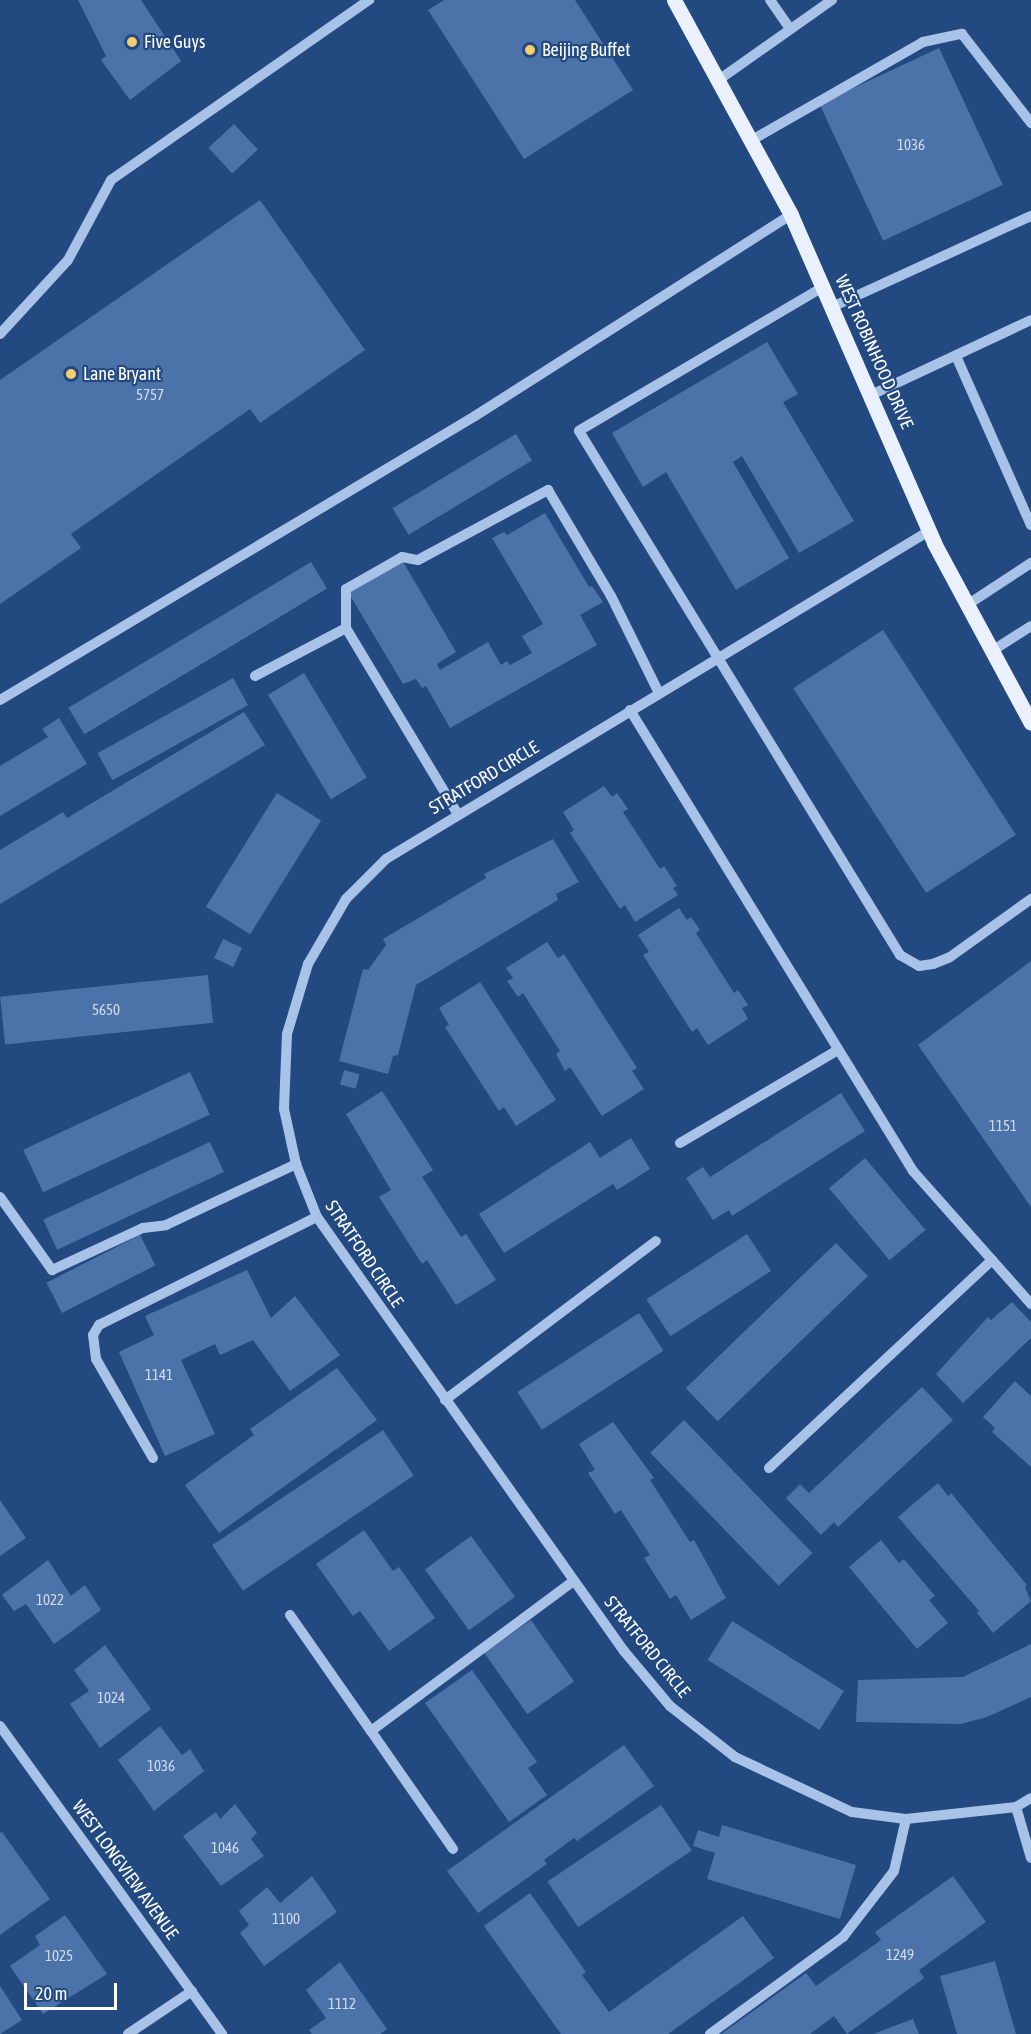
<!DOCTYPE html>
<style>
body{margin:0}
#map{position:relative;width:1031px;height:2034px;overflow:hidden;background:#224980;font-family:"Asap Condensed",sans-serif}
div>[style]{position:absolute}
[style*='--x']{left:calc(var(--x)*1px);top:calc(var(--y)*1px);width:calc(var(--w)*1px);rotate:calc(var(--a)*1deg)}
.building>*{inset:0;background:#4b73a9;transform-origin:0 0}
.minor>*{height:10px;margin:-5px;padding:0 5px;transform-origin:5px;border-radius:5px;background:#a8c3e7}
.major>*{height:15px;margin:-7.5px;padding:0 7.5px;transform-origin:7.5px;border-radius:7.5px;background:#eaf1fd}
.dots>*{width:16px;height:16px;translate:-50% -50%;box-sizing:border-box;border:3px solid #224980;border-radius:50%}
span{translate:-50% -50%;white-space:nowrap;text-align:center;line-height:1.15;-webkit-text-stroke:4.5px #224980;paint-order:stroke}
.number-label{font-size:15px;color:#d2dcea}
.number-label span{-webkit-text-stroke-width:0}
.poi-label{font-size:18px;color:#fff}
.left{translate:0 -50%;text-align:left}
.street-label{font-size:18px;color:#fff}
.scale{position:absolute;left:24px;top:1983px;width:93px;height:27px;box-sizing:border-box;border:3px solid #fff;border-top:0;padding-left:8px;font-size:18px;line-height:21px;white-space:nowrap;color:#fff;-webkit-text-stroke:4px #224980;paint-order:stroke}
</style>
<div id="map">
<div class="building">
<i style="clip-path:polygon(78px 0,141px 0,181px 61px,130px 100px,101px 60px,106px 56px)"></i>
<i style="clip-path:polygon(444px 0,575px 0,633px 90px,524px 159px,428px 10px)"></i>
<i style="left:939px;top:48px;width:151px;height:132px;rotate:65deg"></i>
<i style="left:234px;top:124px;width:35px;height:35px;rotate:47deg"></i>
<i style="clip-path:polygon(260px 200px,365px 350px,260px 423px,250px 409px,71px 534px,81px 548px,0 604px,0 380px)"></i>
<i style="clip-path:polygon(767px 342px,798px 394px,783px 402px,854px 521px,799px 553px,742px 456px,733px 462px,789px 558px,736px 590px,666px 472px,643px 487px,612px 433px)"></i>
<i style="left:516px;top:434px;width:31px;height:144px;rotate:59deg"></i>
<i style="clip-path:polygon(545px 513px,589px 587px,592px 586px,603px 602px,580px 615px,597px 645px,450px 728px,426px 686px,422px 688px,416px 679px,403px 684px,348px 592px,402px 560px,456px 652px,437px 664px,440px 670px,488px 642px,501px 665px,507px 661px,510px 665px,532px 653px,522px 636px,543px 624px,492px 538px,504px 532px,507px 535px)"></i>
<i style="left:311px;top:562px;width:31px;height:283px;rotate:59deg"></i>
<i style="left:883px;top:630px;width:244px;height:107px;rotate:57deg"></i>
<i style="left:304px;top:673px;width:122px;height:42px;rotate:59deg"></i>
<i style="left:233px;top:678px;width:31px;height:155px;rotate:61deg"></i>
<i style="clip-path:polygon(244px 712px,265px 745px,0 904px,0 850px,63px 812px,67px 818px)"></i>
<i style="clip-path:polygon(59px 718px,87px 764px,0 816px,0 766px,48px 737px,42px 729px)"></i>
<i style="clip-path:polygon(604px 786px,612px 797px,617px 793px,628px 809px,623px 812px,660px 869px,664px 866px,677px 886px,673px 888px,678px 895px,635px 922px,625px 905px,620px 909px,570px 833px,574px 830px,563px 812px)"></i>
<i style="left:277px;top:793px;width:52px;height:134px;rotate:32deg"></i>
<i style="clip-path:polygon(553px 839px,579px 882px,556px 894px,558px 900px,416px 985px,398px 1055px,393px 1056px,388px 1074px,339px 1061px,363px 969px,368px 970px,386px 945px,383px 939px,486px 878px,484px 874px)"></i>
<i style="clip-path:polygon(679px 908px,687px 920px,691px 917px,700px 930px,696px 933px,734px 993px,738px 990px,748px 1005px,742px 1008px,748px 1019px,708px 1045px,697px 1028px,692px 1032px,643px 955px,649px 952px,638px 935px)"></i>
<i style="left:223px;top:939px;width:21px;height:21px;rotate:25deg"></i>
<i style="clip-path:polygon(547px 942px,558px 958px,564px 954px,637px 1068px,632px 1071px,644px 1089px,602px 1116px,570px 1067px,565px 1071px,556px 1054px,560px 1051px,523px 993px,518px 997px,507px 981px,513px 978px,506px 968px)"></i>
<i style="clip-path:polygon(1031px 961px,1031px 1207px,918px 1045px)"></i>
<i style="left:208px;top:975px;width:48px;height:209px;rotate:84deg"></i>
<i style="clip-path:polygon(480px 982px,556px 1100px,516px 1126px,504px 1107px,499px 1111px,445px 1027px,449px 1025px,439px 1008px)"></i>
<i style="left:344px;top:1070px;width:16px;height:15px;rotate:15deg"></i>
<i style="left:190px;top:1072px;width:47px;height:184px;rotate:65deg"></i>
<i style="clip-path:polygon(382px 1091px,433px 1170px,422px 1177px,461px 1237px,466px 1234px,496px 1280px,456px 1305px,427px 1260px,422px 1264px,379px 1197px,391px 1190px,346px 1114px)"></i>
<i style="clip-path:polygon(841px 1093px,865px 1131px,732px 1216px,729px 1210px,713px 1220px,686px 1178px,703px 1167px,710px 1177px)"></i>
<i style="clip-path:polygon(631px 1138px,650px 1169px,617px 1190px,613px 1184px,504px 1253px,479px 1214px,590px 1142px,600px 1158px)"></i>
<i style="left:210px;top:1142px;width:33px;height:184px;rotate:65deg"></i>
<i style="left:865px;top:1158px;width:94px;height:47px;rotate:50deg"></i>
<i style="left:747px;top:1234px;width:44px;height:120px;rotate:57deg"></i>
<i style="left:140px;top:1235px;width:34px;height:105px;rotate:63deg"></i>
<i style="left:836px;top:1243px;width:46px;height:209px;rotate:46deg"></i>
<i style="clip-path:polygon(247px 1270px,271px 1318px,295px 1296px,340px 1355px,290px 1391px,253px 1340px,220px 1355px,215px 1344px,181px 1360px,215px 1434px,165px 1456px,119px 1352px,154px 1335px,145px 1316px)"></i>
<i style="clip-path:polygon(1012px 1302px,1031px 1322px,1031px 1338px,963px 1403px,936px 1374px,988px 1317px,991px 1320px)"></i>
<i style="left:639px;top:1313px;width:45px;height:145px;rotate:57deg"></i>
<i style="clip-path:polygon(337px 1368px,377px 1420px,219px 1533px,185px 1485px,254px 1435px,250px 1429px)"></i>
<i style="clip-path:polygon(1015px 1381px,1031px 1396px,1031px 1467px,992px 1432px,995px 1428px,983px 1417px)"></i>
<i style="clip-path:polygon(922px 1387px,953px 1420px,838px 1527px,834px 1522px,821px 1535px,786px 1498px,800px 1484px,809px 1493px)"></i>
<i style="left:684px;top:1420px;width:185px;height:47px;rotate:46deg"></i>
<i style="clip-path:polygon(613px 1422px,654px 1478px,650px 1480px,690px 1542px,694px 1540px,726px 1598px,691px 1620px,676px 1595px,670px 1599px,644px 1558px,650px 1555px,621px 1510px,615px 1514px,588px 1473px,595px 1470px,579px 1444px)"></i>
<i style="left:383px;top:1430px;width:55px;height:206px;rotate:56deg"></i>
<i style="clip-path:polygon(938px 1483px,948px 1496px,951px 1493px,1027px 1585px,1025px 1587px,1031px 1601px,993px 1633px,977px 1613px,979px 1611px,898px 1517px)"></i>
<i style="clip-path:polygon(0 1500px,26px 1538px,0 1556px)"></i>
<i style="clip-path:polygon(364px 1530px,393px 1571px,399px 1567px,435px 1618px,389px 1651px,360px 1611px,353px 1616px,316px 1564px)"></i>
<i style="left:471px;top:1536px;width:75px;height:57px;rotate:54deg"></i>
<i style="clip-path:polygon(881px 1540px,899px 1563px,904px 1559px,935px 1596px,929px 1600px,948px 1623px,917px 1649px,849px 1567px)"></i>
<i style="clip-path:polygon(48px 1560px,71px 1596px,85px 1585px,101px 1610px,54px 1644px,26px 1604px,14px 1611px,2px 1595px)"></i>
<i style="left:531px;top:1620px;width:75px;height:57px;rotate:55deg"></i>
<i style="left:732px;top:1621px;width:132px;height:46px;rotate:32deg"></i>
<i style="clip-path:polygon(1031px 1644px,1031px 1697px,987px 1717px,961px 1724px,856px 1722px,858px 1680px,963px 1677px)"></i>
<i style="clip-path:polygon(105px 1645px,151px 1709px,100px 1748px,70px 1704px,89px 1691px,74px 1670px)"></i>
<i style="clip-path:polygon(472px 1670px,537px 1762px,528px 1768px,547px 1795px,509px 1822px,425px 1703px)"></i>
<i style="clip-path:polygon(160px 1726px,182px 1755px,190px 1749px,204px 1771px,154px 1811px,118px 1760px)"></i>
<i style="clip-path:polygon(624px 1745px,654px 1786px,577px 1841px,574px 1838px,544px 1860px,547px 1864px,478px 1913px,447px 1871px)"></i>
<i style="clip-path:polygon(235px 1804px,257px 1833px,251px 1839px,264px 1856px,221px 1886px,183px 1836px,216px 1812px,220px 1819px)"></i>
<i style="left:661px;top:1805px;width:55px;height:137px;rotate:56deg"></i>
<i style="clip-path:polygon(722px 1825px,856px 1865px,840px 1919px,707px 1879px,715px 1853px,693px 1846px,698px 1830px,719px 1837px)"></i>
<i style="clip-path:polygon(2px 1832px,50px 1899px,0 1935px,0 1833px)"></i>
<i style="clip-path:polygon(312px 1876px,337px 1912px,264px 1966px,240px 1933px,249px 1925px,239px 1911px,267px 1887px,280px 1903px)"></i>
<i style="clip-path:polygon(953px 1876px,986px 1922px,919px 1970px,924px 1978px,847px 2034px,834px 2016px,810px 2034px,721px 2034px,806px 1973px,816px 1986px,881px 1940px,875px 1932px)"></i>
<i style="clip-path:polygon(530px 1893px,586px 1972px,582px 1975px,609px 2012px,743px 1916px,774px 1958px,668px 2034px,561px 2034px,484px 1926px)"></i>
<i style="clip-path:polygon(65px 1915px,107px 1974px,43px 2014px,10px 1966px,40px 1945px,35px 1936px)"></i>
<i style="clip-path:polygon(995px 1961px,1016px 2034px,957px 2034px,940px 1976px)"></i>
<i style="clip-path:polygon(340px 1962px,387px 2029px,380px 2034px,312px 2034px,309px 2030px,326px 2018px,306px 1990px)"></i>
<i style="clip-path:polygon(0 1986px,22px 2020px,0 2034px)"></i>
<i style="clip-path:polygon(913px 2019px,919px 2034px,873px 2034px)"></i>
</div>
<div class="minor">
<i style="--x:770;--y:0;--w:33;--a:55"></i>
<i style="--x:720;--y:79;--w:137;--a:-35.2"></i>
<i style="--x:752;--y:140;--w:197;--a:-29.8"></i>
<i style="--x:923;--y:42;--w:40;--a:-12"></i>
<i style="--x:962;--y:34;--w:113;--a:52.2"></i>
<i style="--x:823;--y:287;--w:283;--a:149.5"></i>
<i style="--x:579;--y:431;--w:615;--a:58.51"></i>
<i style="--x:900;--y:955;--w:22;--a:30"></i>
<i style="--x:919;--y:966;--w:14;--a:-8"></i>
<i style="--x:933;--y:964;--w:18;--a:-22"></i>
<i style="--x:950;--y:957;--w:100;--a:-35.6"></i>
<i style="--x:832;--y:307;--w:219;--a:-24.6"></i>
<i style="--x:0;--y:334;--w:100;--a:-47.4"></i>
<i style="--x:68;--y:260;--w:91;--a:-61.7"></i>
<i style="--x:111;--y:180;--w:315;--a:-34.9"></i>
<i style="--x:956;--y:356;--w:185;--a:66.1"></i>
<i style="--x:871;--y:395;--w:177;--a:-25.1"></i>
<i style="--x:929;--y:531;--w:634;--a:148.87"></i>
<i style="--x:386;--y:859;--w:57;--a:135"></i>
<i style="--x:346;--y:899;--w:75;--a:120.3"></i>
<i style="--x:308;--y:964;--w:73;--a:106.7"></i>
<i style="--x:287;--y:1034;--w:75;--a:92.3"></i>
<i style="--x:284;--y:1109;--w:56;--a:77.7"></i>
<i style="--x:296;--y:1164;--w:57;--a:68.4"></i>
<i style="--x:317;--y:1217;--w:532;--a:54.73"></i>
<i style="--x:624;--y:1651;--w:72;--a:50.1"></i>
<i style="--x:670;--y:1706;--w:83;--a:38.1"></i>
<i style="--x:735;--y:1757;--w:129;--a:25.2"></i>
<i style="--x:852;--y:1812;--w:54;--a:7.4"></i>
<i style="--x:906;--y:1819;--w:111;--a:-6.2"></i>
<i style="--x:1016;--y:1807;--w:17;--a:-31"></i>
<i style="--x:967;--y:605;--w:77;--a:-33.3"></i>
<i style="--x:346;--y:628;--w:39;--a:-90"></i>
<i style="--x:346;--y:589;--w:64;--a:-29.7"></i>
<i style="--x:402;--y:557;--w:16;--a:11"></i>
<i style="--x:418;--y:560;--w:148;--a:-28.3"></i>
<i style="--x:548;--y:490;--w:123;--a:59.3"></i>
<i style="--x:611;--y:596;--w:108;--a:63.7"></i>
<i style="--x:992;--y:651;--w:46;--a:-32.7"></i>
<i style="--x:255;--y:676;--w:103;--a:-27.8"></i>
<i style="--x:346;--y:628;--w:216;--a:59"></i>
<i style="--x:0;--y:700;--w:553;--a:-30.87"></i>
<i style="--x:475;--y:416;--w:375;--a:-32.5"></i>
<i style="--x:630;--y:710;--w:541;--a:58.45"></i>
<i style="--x:913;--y:1171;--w:178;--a:48.4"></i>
<i style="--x:680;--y:1143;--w:183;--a:-30.5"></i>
<i style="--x:0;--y:1197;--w:90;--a:54.5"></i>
<i style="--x:52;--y:1270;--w:100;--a:-24.8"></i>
<i style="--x:143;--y:1228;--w:23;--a:-7"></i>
<i style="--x:166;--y:1225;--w:144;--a:-25.1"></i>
<i style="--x:445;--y:1400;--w:264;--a:-37"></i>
<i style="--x:153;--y:1458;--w:114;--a:-119.9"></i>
<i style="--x:96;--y:1359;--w:24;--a:-97"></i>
<i style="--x:93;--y:1335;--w:12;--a:-59"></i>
<i style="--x:99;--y:1325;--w:243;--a:-26.4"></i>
<i style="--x:769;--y:1468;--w:305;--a:-43"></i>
<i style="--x:290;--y:1615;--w:141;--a:55.1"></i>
<i style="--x:0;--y:1726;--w:380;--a:54.2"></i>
<i style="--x:1016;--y:1807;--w:53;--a:73.6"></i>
<i style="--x:453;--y:1849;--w:144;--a:-124.8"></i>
<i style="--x:371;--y:1731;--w:252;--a:-36.5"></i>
<i style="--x:128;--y:2034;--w:77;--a:-33.9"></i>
<i style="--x:710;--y:2034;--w:165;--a:-36.1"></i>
<i style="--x:843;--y:1937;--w:83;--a:-52.3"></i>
<i style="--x:894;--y:1871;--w:53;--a:-77"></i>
</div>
<div class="major">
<i style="--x:674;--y:0;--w:245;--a:61.4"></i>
<i style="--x:791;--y:215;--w:358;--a:66.4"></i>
<i style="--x:934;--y:543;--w:204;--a:61.7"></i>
</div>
<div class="dots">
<i style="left:132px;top:42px;background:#f3ce6a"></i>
<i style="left:530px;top:50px;background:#f3ce6a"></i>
<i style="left:71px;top:374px;background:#f3ce6a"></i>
</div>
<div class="number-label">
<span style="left:911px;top:145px">1036</span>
<span style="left:150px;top:395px">5757</span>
<span style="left:106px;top:1010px">5650</span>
<span style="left:1003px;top:1126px">1151</span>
<span style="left:159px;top:1375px">1141</span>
<span style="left:50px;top:1600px">1022</span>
<span style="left:111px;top:1698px">1024</span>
<span style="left:161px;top:1766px">1036</span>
<span style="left:225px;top:1848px">1046</span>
<span style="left:286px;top:1919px">1100</span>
<span style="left:900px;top:1955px">1249</span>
<span style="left:59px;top:1956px">1025</span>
<span style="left:342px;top:2004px">1112</span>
</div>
<div class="poi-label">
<span class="left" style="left:144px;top:42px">Five Guys</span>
<span class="left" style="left:542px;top:50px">Beijing Buffet</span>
<span class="left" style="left:83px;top:374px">Lane Bryant</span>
</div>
<div class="street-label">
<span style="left:874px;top:352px;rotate:66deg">WEST ROBINHOOD DRIVE</span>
<span style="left:484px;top:778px;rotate:-31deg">STRATFORD CIRCLE</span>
<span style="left:364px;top:1254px;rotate:56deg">STRATFORD CIRCLE</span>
<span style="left:647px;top:1647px;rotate:51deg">STRATFORD CIRCLE</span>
<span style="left:125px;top:1870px;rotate:54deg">WEST LONGVIEW AVENUE</span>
</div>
<div class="scale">20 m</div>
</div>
